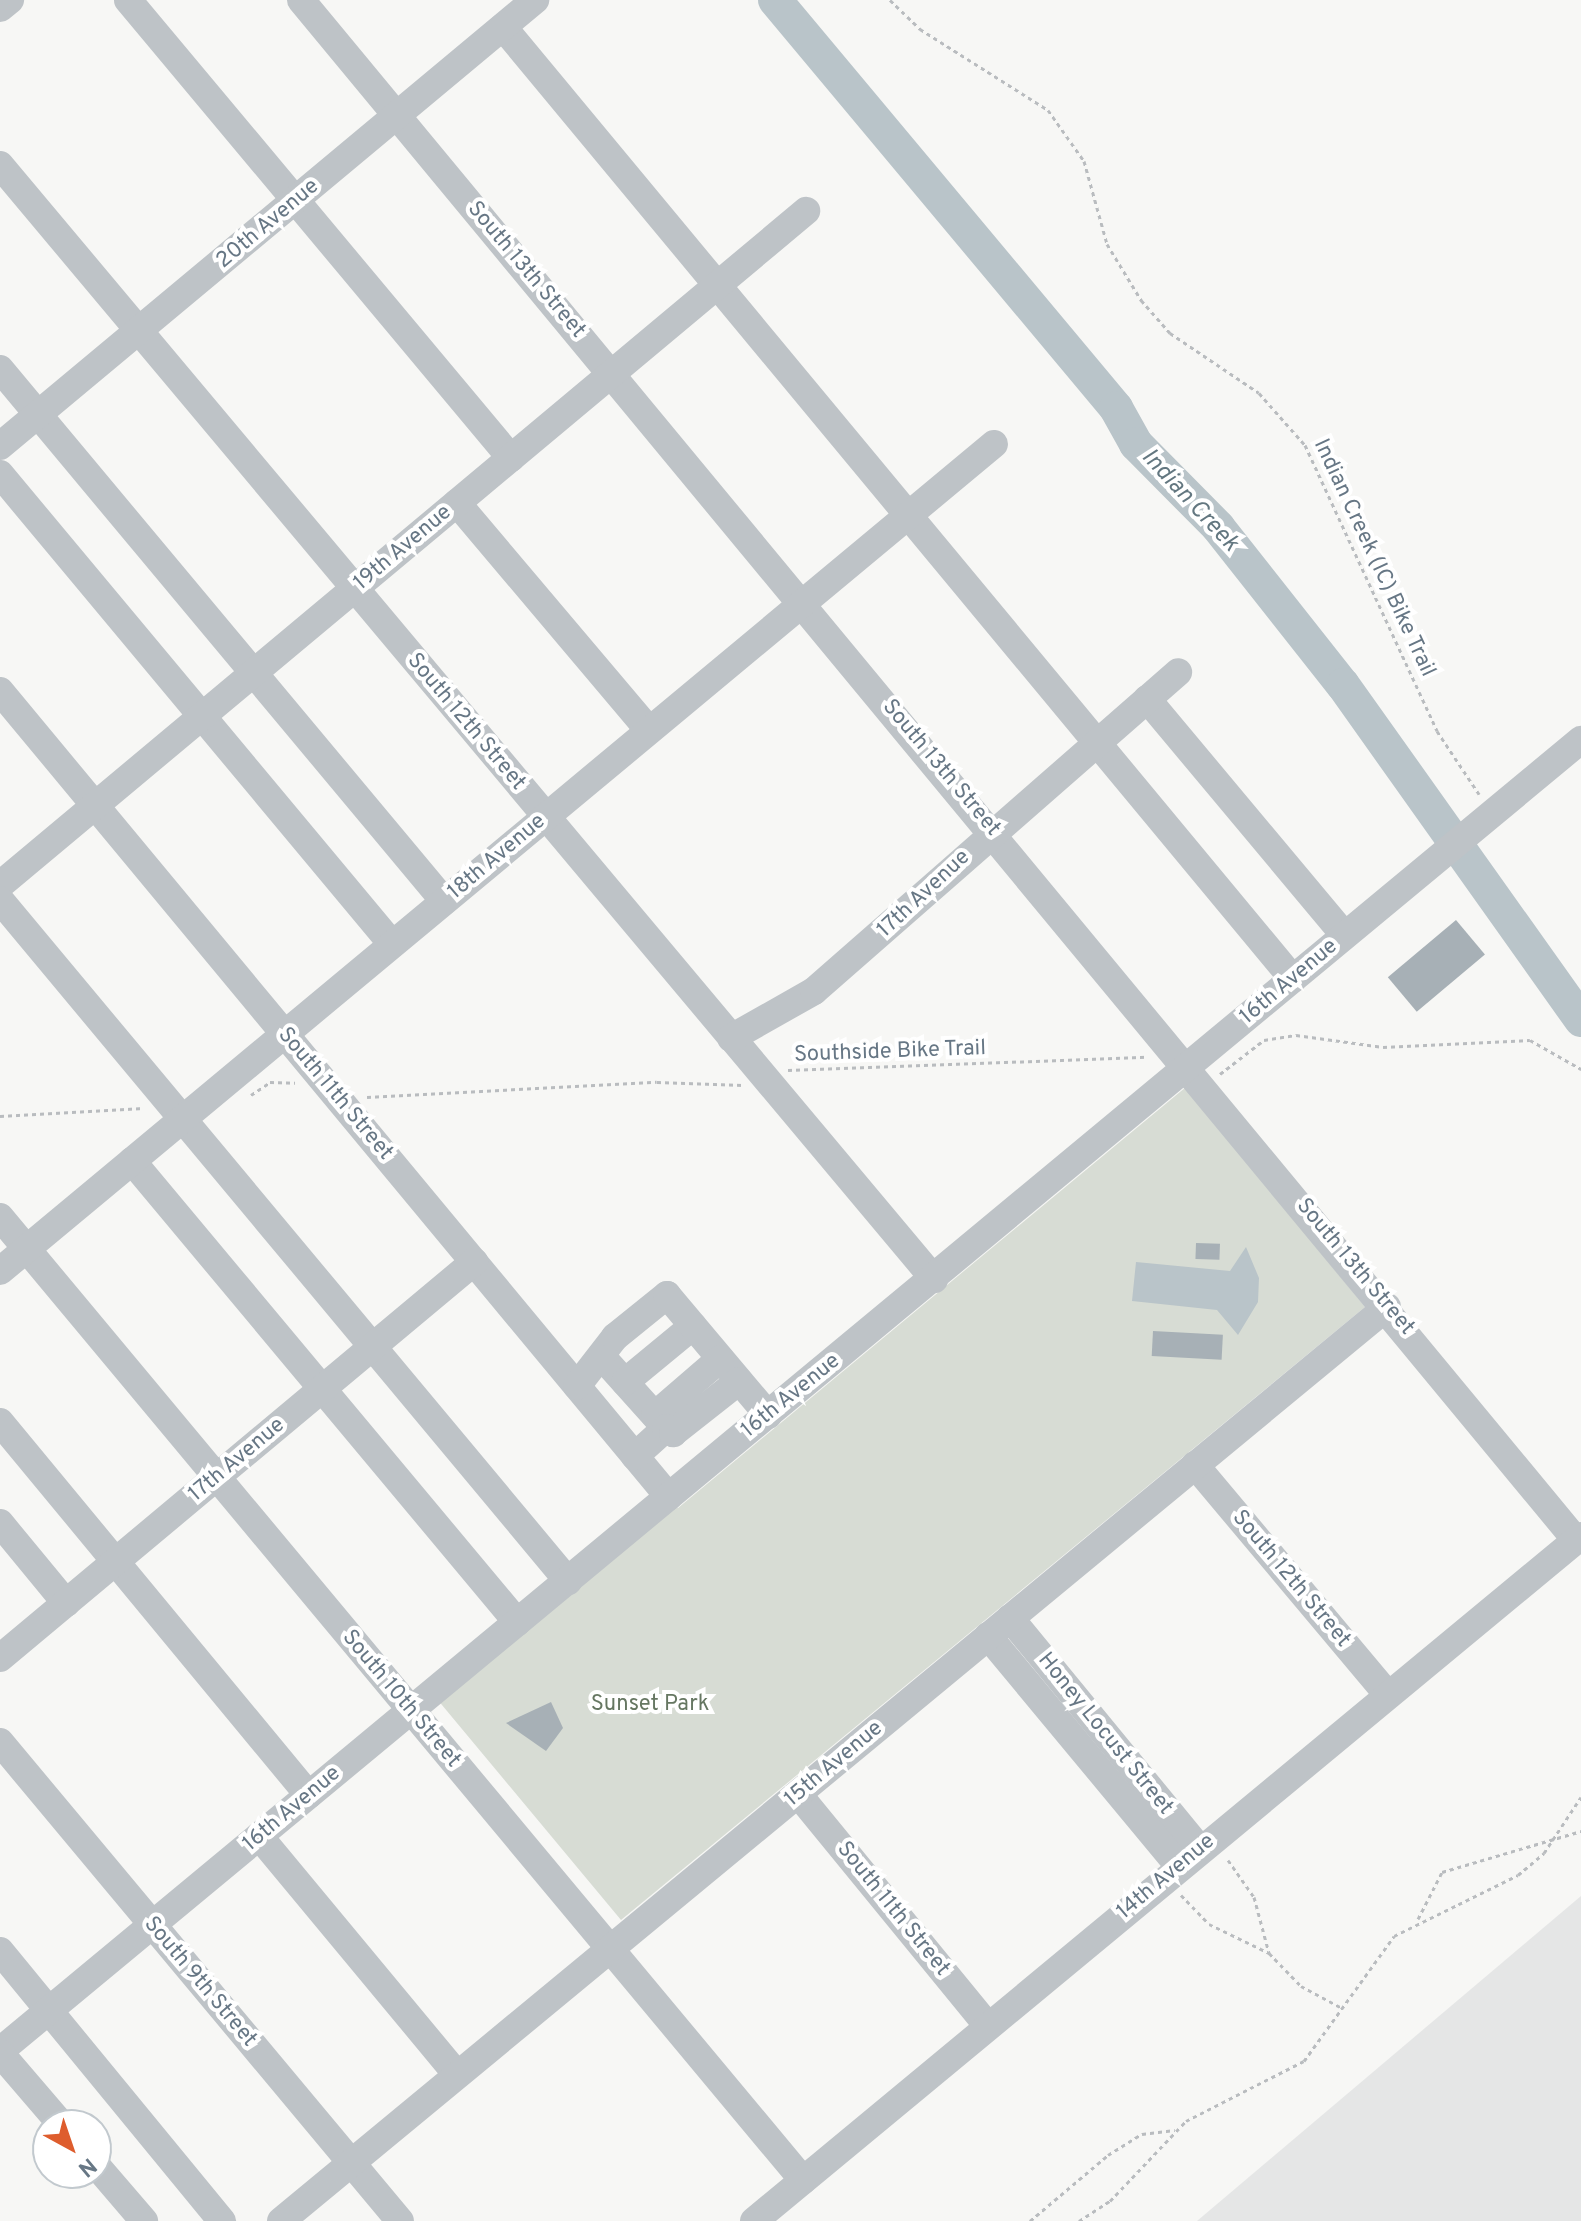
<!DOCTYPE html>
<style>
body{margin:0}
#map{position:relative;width:1581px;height:2221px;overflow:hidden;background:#f7f7f5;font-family:Overpass,sans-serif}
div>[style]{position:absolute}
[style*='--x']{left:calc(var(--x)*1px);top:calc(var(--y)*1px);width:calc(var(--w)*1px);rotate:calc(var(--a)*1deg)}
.built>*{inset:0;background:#e5e6e6}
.green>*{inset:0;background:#d7dcd4}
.water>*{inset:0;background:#b9c4c9}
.river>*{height:34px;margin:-17px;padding:0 17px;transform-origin:17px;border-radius:17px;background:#b9c4c9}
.building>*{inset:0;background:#a7b0b6;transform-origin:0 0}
.path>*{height:3px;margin-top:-1.5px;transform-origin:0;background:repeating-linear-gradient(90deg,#b9bcbf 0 4px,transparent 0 8px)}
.minor>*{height:28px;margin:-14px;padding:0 14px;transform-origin:14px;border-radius:14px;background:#bec3c7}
span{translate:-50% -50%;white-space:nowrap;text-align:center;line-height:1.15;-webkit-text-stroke:8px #fff;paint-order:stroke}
.street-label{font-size:22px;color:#677785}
.park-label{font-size:22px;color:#667762}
.water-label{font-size:24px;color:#637780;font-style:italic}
.north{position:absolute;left:32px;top:2109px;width:80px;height:80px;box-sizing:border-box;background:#fff;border:2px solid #c2c9ce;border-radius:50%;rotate:140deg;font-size:22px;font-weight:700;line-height:32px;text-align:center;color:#677785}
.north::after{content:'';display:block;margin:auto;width:28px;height:36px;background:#de5d2d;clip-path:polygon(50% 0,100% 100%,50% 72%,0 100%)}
</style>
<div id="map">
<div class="built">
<i style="clip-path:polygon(1581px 1896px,1581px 2221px,1197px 2221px)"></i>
</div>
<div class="green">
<i style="clip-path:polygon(1186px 1087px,1365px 1307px,621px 1920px,432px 1693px,654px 1510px,678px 1508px)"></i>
</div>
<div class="water">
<i style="clip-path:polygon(1246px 1247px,1259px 1278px,1258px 1302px,1238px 1335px,1217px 1310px,1132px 1301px,1136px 1262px,1230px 1271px)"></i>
</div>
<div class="river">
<i style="--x:775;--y:0;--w:532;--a:50.11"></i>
<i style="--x:1116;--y:408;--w:41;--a:60.9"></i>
<i style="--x:1136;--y:444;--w:117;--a:45.3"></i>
<i style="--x:1218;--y:527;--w:201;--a:51.7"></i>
<i style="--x:1343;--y:685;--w:411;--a:54.6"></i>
</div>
<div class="building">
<i style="left:1456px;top:920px;width:45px;height:89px;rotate:50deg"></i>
<i style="left:1196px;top:1243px;width:24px;height:16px;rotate:2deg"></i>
<i style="left:1153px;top:1331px;width:70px;height:25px;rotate:3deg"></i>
<i style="clip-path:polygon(551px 1702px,563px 1728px,546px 1751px,506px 1723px)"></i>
</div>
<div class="path">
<i style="--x:890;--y:0;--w:42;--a:44"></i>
<i style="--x:920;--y:29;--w:151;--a:32.3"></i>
<i style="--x:1048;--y:110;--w:62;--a:54.8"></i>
<i style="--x:1084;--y:161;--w:86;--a:74.5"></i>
<i style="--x:1107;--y:244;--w:66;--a:58.7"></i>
<i style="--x:1141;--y:300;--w:44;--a:48.7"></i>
<i style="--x:1170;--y:333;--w:107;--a:34"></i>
<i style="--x:1259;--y:393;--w:69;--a:48.5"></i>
<i style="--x:1305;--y:445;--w:315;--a:65.2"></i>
<i style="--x:1437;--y:731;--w:76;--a:56.3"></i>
<i style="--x:788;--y:1070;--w:359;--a:-2.1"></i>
<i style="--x:1220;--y:1074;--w:56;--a:-37.7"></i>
<i style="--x:1264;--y:1040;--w:32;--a:-9"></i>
<i style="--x:1296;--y:1035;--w:88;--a:7.9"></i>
<i style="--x:1383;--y:1047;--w:147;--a:-2.7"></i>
<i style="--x:1530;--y:1040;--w:59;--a:29.6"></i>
<i style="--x:251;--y:1095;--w:23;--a:-34"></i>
<i style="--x:270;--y:1082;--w:25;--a:2"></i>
<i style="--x:367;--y:1097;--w:290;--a:-3"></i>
<i style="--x:657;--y:1082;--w:86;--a:2"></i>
<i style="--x:0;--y:1116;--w:144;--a:-3.2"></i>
<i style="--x:1228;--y:1860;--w:45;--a:54.9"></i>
<i style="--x:1254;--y:1897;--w:58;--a:75"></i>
<i style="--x:1269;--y:1953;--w:46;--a:45.9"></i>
<i style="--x:1301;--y:1986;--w:47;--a:28.2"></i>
<i style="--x:1181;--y:1895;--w:40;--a:46"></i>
<i style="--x:1209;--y:1924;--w:67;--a:25.8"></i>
<i style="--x:1418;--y:1919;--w:53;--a:-62.9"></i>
<i style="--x:1442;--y:1872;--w:145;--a:-16.4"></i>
<i style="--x:1030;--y:2221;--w:102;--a:-40.2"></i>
<i style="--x:1108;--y:2155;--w:40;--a:-32"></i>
<i style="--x:1142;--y:2134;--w:33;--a:-7"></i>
<i style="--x:1079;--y:2221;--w:37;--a:-33"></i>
<i style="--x:1110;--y:2201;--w:110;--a:-46.5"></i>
<i style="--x:1186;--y:2121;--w:132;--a:-27"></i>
<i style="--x:1304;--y:2061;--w:154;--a:-54.2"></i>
<i style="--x:1394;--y:1936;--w:138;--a:-26.2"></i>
<i style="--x:1518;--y:1875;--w:34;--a:-40"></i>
<i style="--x:1544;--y:1853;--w:67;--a:-56.5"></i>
</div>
<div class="minor">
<i style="--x:128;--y:0;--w:597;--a:50.1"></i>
<i style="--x:301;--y:0;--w:1999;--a:50.38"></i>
<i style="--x:0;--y:8;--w:13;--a:-39"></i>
<i style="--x:503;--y:27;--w:1237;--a:50.31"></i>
<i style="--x:0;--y:165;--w:1454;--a:50.02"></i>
<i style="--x:0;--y:369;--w:693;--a:50.15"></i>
<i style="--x:0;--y:446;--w:697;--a:-39.82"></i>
<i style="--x:0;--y:474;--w:612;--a:50.17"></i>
<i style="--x:457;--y:503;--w:297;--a:49.8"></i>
<i style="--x:0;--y:691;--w:1047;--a:50.31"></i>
<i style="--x:1147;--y:699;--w:307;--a:50.1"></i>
<i style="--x:0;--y:885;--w:1051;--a:-39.9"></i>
<i style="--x:0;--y:900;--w:887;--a:50.17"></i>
<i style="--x:731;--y:1038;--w:95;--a:-29.5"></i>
<i style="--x:814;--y:991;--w:484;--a:-41.2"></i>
<i style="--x:132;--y:1161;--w:601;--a:50.13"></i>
<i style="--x:0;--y:1217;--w:1254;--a:50.18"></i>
<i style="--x:0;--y:1271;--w:1293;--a:-39.76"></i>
<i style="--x:604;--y:1359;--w:93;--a:48.1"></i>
<i style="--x:666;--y:1428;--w:42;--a:137.9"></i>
<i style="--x:625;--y:1382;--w:88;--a:-39.5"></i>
<i style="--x:577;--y:1386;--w:62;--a:-52.2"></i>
<i style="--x:615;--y:1337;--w:67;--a:-38.9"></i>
<i style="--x:667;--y:1295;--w:157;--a:49.9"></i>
<i style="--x:655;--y:1415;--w:86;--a:-40.7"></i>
<i style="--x:0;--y:1422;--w:484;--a:50.4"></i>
<i style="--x:666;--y:1428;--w:9;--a:36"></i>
<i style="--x:673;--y:1433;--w:84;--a:-38.2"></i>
<i style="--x:1195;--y:1465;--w:299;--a:50"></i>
<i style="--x:0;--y:1523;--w:104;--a:50.5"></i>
<i style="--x:1010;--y:1618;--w:299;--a:50.6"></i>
<i style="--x:988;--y:1636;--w:299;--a:50.3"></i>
<i style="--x:0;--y:1658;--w:618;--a:-39.88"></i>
<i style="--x:0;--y:1742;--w:624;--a:50.14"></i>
<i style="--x:798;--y:1794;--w:298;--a:50.7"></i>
<i style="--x:259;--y:1836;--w:308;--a:50.3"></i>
<i style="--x:0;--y:1951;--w:350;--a:50.6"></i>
<i style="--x:0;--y:2051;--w:2054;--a:-39.67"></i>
<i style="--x:0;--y:2053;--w:95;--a:49.3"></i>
<i style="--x:96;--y:2165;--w:74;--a:49.4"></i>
<i style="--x:281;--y:2221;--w:1435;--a:-39.57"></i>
<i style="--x:754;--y:2221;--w:1074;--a:-39.63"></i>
</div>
<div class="street-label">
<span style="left:268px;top:224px;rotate:-40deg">20th Avenue</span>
<span style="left:526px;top:270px;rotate:50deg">South 13th Street</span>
<span style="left:403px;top:548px;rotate:-40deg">19th Avenue</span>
<span style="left:1374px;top:558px;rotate:65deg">Indian Creek (IC) Bike Trail</span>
<span style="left:466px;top:722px;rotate:50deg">South 12th Street</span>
<span style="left:941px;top:768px;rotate:50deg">South 13th Street</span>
<span style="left:497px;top:857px;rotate:-40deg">18th Avenue</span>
<span style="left:924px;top:894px;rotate:-43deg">17th Avenue</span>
<span style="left:1289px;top:982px;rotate:-40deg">16th Avenue</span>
<span style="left:890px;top:1052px;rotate:-2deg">Southside Bike Trail</span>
<span style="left:335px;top:1094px;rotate:50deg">South 11th Street</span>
<span style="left:1355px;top:1267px;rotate:50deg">South 13th Street</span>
<span style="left:791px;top:1396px;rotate:-39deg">16th Avenue</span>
<span style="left:237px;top:1460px;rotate:-40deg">17th Avenue</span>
<span style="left:1291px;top:1579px;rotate:50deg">South 12th Street</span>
<span style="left:401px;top:1699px;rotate:50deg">South 10th Street</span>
<span style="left:1105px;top:1734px;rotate:51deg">Honey Locust Street</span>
<span style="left:834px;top:1764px;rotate:-40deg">15th Avenue</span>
<span style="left:292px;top:1809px;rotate:-40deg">16th Avenue</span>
<span style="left:1166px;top:1877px;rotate:-40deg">14th Avenue</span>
<span style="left:893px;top:1909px;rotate:51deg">South 11th Street</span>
<span style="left:200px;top:1982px;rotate:50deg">South 9th Street</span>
</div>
<div class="park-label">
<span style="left:650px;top:1705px">Sunset Park</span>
</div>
<div class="water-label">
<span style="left:1189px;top:501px;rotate:47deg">Indian Creek</span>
</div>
<div class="north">N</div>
</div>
